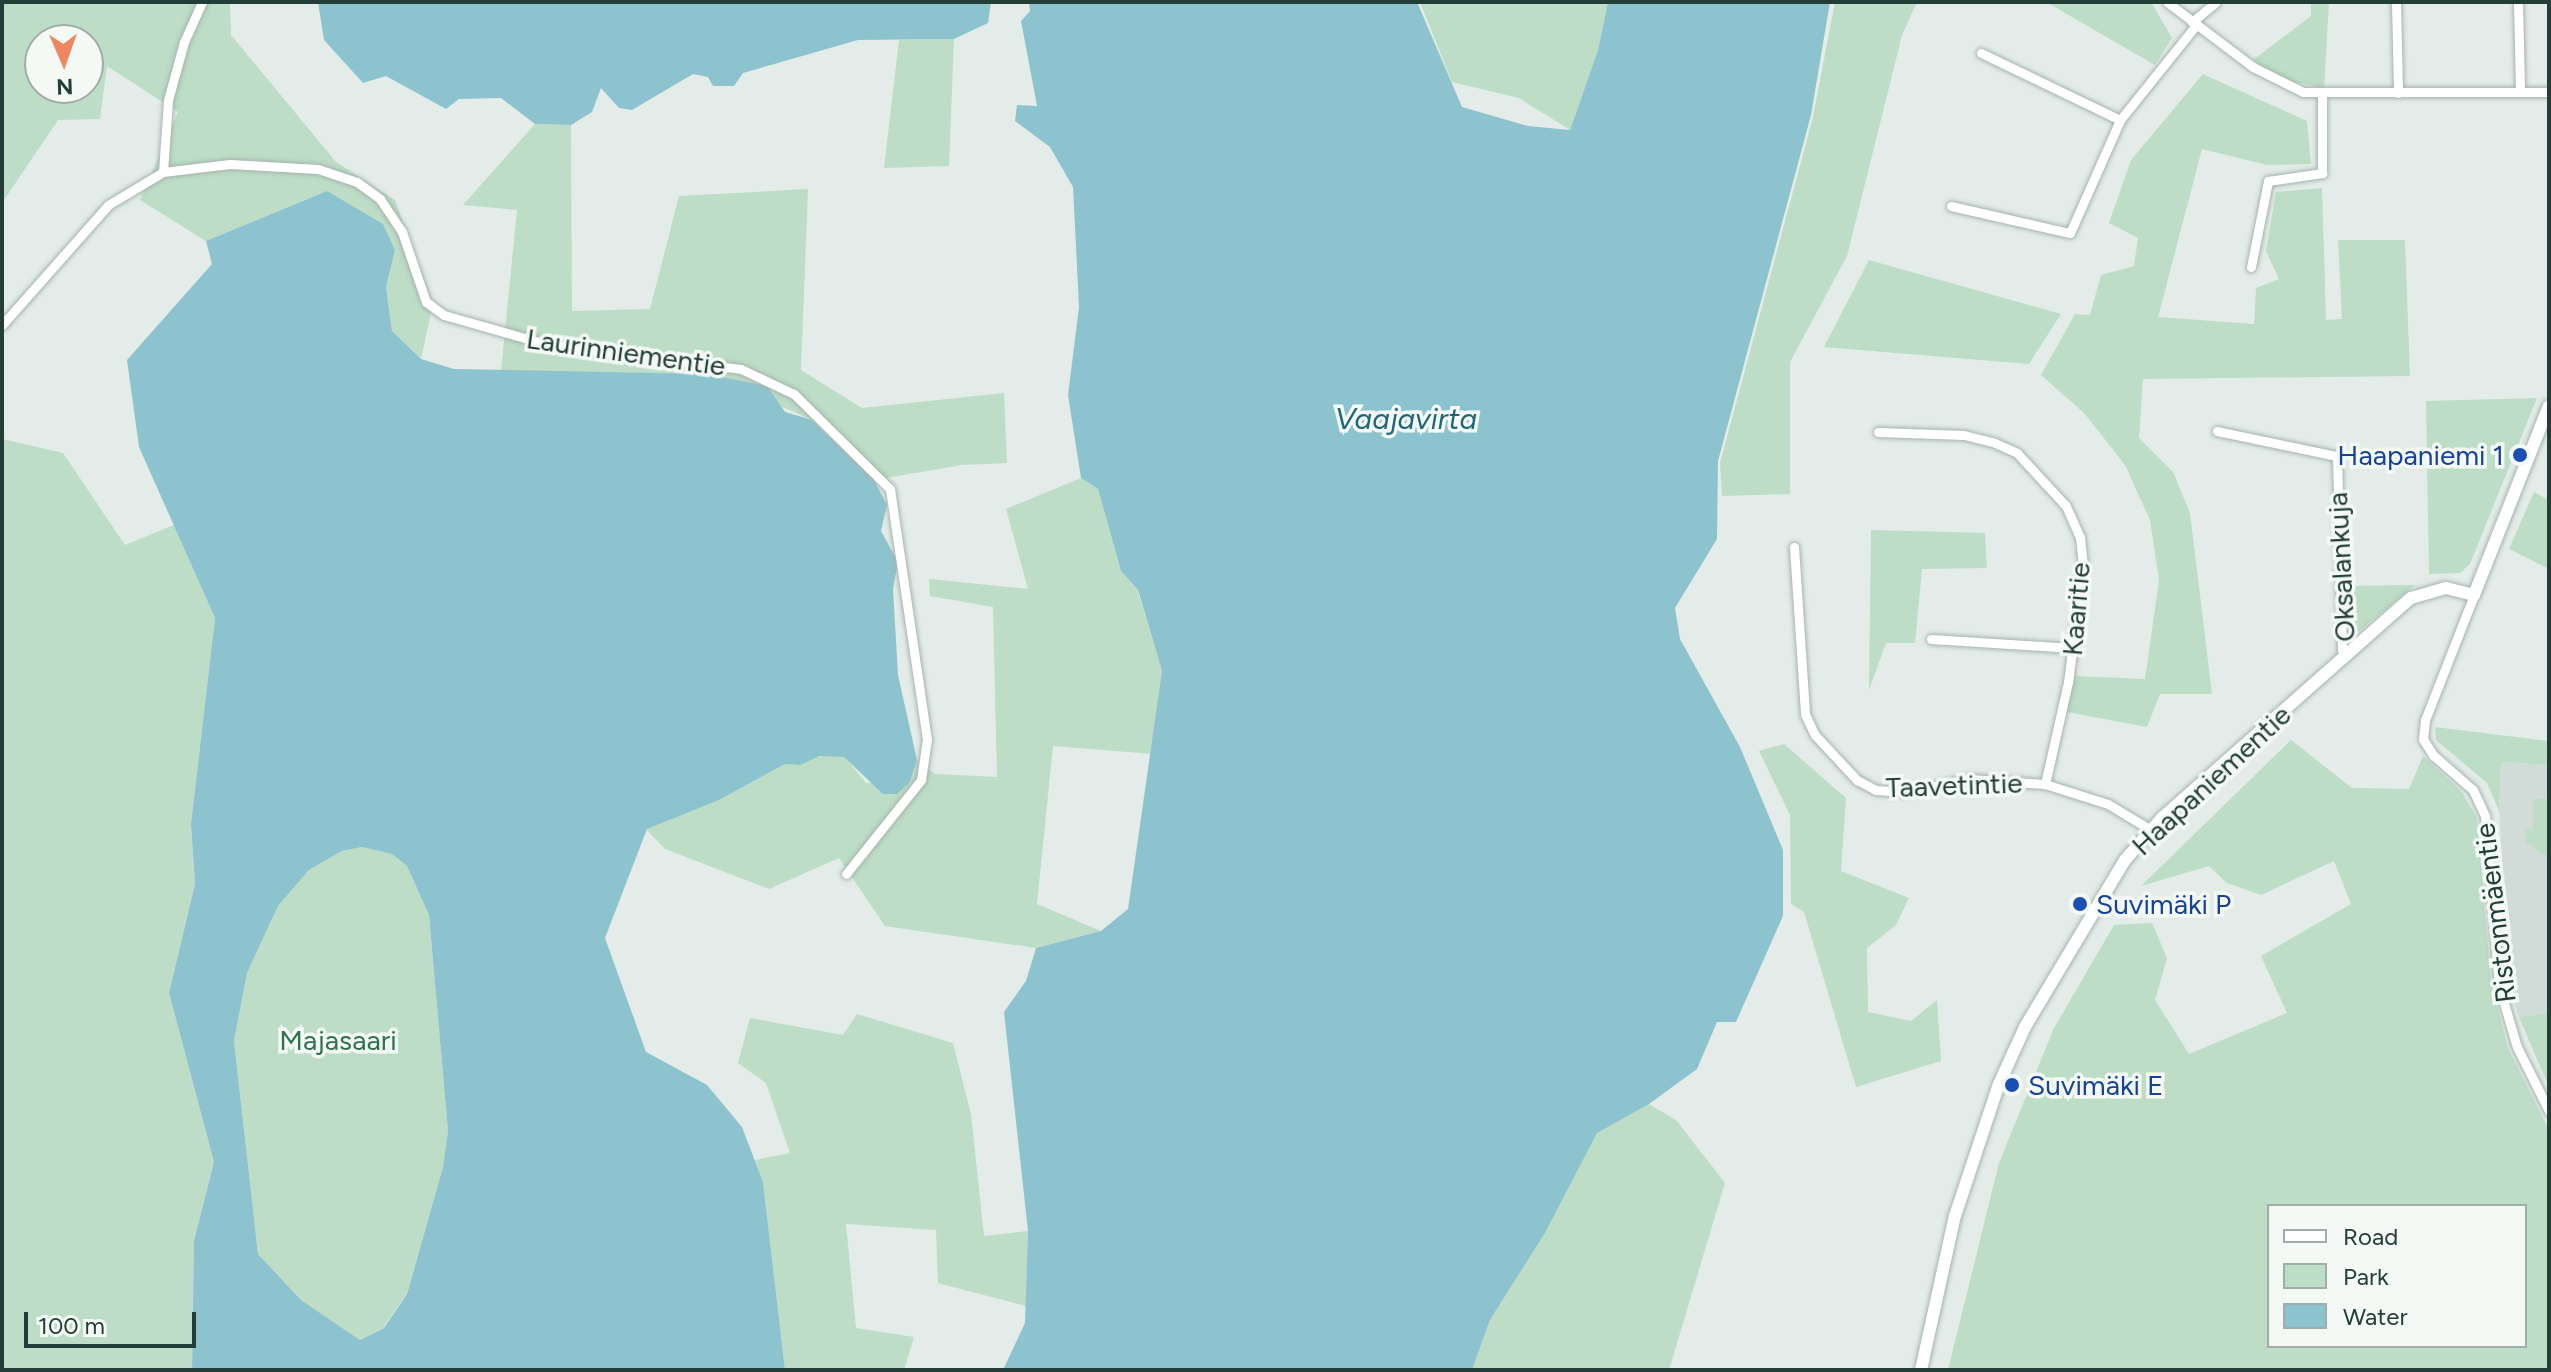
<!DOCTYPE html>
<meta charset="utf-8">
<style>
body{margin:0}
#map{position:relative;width:2551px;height:1372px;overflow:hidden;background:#e3ece8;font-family:Figtree,sans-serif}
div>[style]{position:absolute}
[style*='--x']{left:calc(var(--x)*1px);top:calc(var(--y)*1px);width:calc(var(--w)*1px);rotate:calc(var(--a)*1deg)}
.built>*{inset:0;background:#d1dcd8}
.green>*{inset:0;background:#bdddc6}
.water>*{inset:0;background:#8dc3cf}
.roads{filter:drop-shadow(0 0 2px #a6b4af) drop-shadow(0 0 2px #a6b4af)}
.street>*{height:9px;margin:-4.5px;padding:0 4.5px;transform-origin:4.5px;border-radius:4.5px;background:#fff}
.secondary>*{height:12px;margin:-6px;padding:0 6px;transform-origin:6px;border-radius:6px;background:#fff}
.dots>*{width:22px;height:22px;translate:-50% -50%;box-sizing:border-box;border:4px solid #f4f9f6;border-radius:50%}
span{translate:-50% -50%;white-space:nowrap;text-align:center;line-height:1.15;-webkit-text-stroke:7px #f4f9f6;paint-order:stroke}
.street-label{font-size:28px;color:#233d37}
.transit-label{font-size:28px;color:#164399}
.right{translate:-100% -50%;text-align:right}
.left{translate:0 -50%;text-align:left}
.park-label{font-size:28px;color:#2f734b}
.water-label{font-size:30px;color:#1f6677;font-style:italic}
.frame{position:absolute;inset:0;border:4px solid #233d37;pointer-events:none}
.legend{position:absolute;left:2267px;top:1204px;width:260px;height:144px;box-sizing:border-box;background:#f4f9f6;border:2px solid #a0aeaa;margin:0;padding:10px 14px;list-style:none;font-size:24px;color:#233d37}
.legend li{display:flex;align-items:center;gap:16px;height:40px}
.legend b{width:40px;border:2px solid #a0aeaa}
.north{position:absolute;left:24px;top:24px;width:80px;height:80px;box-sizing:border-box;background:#f4f9f6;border:2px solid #a0aeaa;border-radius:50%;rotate:178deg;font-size:22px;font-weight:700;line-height:32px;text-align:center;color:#233d37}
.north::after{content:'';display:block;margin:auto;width:28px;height:36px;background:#ed8760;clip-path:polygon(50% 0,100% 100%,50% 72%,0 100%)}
.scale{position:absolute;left:24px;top:1312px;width:172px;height:36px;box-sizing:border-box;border:4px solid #233d37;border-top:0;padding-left:10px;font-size:24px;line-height:28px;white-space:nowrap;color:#233d37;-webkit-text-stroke:6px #f4f9f6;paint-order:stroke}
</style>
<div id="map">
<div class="built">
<i style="clip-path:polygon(2501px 762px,2549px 765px,2549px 1013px,2519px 1017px,2510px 985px,2499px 811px)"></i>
</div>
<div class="green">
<i style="clip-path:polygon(evenodd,2px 2px,230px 2px,231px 35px,336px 162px,395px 200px,433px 303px,421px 359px,392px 331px,386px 287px,395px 249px,327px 191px,206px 241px,140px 200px,178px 112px,107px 66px,100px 119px,58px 120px,2px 203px,2px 2px,40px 40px,88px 40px,88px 88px,40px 88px,40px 40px)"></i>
<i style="clip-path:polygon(1420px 2px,1608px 2px,1598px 50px,1570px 130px,1519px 98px,1452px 82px)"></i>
<i style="clip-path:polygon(1835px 2px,1917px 2px,1902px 35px,1847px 256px,1790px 362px,1790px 494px,1722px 496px,1720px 463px,1813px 117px)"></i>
<i style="clip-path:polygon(2046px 2px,2151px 2px,2172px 38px,2155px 65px)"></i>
<i style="clip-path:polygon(2311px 2px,2329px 2px,2324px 88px,2283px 80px,2253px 60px,2311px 16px)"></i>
<i style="clip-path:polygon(954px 39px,949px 166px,884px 168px,899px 40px)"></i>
<i style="clip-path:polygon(2203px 74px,2307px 121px,2311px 164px,2267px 165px,2202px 149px,2158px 317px,2254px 324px,2256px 288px,2279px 279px,2266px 251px,2276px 192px,2322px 188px,2326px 320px,2342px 319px,2338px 240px,2405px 240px,2410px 376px,2143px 379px,2139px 438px,2173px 472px,2190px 513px,2212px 694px,2160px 694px,2147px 727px,2067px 712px,2075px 676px,2145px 679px,2159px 580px,2150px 520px,2125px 465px,2085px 414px,2041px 375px,2075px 314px,2090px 315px,2101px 275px,2134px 266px,2138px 238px,2109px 223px,2131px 160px)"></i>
<i style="clip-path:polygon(535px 124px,571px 125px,572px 311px,650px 309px,679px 196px,808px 189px,801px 370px,862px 408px,1004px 393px,1007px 463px,962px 465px,874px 480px,812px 420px,707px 374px,501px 371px,517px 210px,463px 205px)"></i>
<i style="clip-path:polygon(1869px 260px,2061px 314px,2029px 364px,1824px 347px)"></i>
<i style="clip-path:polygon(2537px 398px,2470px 564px,2460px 573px,2429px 574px,2426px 401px)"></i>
<i style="clip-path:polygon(2px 439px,63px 453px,125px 545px,174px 525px,215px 618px,191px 824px,195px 884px,169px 993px,214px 1162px,194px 1241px,192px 1370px,2px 1370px)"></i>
<i style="clip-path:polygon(1081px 478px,1098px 489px,1121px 571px,1137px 589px,1162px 671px,1153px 754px,1053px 746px,1037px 904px,1101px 931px,1036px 948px,885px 926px,839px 858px,769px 889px,665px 849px,646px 829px,719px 800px,785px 764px,833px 754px,845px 757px,866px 783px,910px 783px,917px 760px,935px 774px,997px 777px,993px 607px,930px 596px,929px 579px,1028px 589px,1006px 509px)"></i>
<i style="clip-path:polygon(2534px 492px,2549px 500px,2549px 569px,2509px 549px)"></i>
<i style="clip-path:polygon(1871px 530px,1985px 533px,1987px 568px,1922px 569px,1915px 643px,1886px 643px,1869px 690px)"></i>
<i style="clip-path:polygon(2415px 585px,2346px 642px,2345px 586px)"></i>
<i style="clip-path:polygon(2435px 727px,2549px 741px,2549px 765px,2501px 762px,2499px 811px,2487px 783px,2436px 740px)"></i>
<i style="clip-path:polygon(evenodd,2291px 740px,2352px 788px,2409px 789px,2423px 756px,2461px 791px,2477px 818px,2491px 982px,2508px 1048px,2549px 1130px,2549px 1370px,1948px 1370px,1999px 1163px,2054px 1028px,2114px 925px,2152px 923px,2167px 958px,2155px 1000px,2189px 1054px,2287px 1013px,2261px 956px,2351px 904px,2334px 861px,2261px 895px,2227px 883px,2209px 866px,2141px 886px,2291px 740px,2269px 1206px,2525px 1206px,2525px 1346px,2269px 1346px,2269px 1206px)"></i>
<i style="clip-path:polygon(1784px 744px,1846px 798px,1841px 871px,1909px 898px,1896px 925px,1867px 948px,1868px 1012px,1911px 1021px,1937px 1000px,1941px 1061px,1856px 1087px,1804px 912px,1791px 904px,1790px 815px,1759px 751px)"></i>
<i style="clip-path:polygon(2533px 799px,2549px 799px,2549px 857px,2526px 842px,2525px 829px,2533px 829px)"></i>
<i style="clip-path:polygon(362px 847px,392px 854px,407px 866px,429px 915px,448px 1131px,443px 1167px,407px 1293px,383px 1328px,360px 1340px,301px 1300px,258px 1254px,234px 1041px,247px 973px,278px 906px,309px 870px,342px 851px)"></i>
<i style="clip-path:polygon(2549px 1013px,2549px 1087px,2519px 1017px)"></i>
<i style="clip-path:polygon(857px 1014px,953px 1043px,971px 1114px,984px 1236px,1028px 1231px,1026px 1306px,938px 1283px,936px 1230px,846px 1224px,856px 1328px,914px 1337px,904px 1370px,785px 1370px,763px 1182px,755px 1160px,790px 1153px,766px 1083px,738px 1063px,750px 1018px,843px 1035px)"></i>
<i style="clip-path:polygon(1649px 1104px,1676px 1120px,1725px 1183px,1669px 1370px,1472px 1370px,1490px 1320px,1545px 1233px,1597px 1132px)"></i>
</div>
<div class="water">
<i style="clip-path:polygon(318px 2px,991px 2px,988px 23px,954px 39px,858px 40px,743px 73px,734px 86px,713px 86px,708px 77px,693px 74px,632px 110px,619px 108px,601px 88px,592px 112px,571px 125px,535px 124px,501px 98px,459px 99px,446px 109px,386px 76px,363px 83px,324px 40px)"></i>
<i style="clip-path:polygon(1029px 2px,1417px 2px,1462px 107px,1528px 126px,1570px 130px,1598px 50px,1608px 2px,1830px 2px,1811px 115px,1718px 461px,1717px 539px,1675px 608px,1680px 639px,1740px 747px,1783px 850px,1783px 916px,1736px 1022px,1717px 1022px,1697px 1069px,1649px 1104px,1597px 1133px,1545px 1233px,1490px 1320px,1472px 1370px,1003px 1370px,1025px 1323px,1028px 1231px,1004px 1012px,1026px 981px,1036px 948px,1101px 931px,1128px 909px,1162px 671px,1138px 590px,1121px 571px,1098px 489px,1081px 478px,1068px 395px,1079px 307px,1073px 187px,1050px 147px,1015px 121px,1017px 105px,1037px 106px,1021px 21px,1030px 11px)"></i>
<i style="clip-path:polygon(evenodd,327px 191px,383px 224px,395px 250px,386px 287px,392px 331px,421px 359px,454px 369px,707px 374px,767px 386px,785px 412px,812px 420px,874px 480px,887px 505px,881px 531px,898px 562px,893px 589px,898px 675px,917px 760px,910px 782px,897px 794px,883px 794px,844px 757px,820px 756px,800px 765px,785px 764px,719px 800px,647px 829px,605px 938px,646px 1052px,707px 1085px,742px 1127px,763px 1182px,785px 1370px,192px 1370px,194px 1241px,214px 1162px,169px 993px,195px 884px,191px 824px,215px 618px,139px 447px,127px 360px,212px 264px,206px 241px,327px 191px,362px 847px,392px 854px,407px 866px,429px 915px,448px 1131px,443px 1167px,407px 1294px,384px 1328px,360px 1340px,301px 1300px,258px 1254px,234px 1041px,247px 973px,278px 906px,309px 870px,342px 851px,362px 847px)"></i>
</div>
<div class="roads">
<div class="street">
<i style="--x:2167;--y:2;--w:108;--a:37.1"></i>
<i style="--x:2253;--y:67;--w:56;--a:26.6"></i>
<i style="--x:2303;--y:92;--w:246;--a:0"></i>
<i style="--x:2396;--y:2;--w:91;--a:88.7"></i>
<i style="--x:2518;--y:2;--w:90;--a:88.7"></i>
<i style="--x:2192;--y:22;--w:31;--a:-40"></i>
<i style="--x:1981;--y:53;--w:154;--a:25.7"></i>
<i style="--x:163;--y:172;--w:72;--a:-86"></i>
<i style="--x:168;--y:100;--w:60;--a:-74.6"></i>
<i style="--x:184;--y:42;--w:44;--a:-65.8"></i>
<i style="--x:1951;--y:206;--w:122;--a:12.8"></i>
<i style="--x:2070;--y:233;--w:124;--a:-66.1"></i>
<i style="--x:2120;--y:120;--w:122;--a:-51.3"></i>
<i style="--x:2251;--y:267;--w:88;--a:-78.8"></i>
<i style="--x:2268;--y:181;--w:55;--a:-8.4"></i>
<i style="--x:2322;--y:173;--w:78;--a:-90"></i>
<i style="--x:2;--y:325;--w:160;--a:-48.5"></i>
<i style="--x:108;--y:205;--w:64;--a:-31"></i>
<i style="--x:163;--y:172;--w:67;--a:-6.8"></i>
<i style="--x:230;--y:164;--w:88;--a:3.3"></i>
<i style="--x:318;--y:169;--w:41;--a:18.4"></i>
<i style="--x:357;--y:182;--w:29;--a:36"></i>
<i style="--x:380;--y:199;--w:40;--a:56"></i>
<i style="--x:402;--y:232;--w:74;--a:71.1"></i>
<i style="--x:426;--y:302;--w:22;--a:36"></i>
<i style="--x:444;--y:315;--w:109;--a:15.9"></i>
<i style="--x:549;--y:345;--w:193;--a:7.1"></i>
<i style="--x:741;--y:369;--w:59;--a:25.3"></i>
<i style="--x:794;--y:394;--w:135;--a:44.7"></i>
<i style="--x:890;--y:489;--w:253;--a:81.6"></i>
<i style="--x:927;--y:739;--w:41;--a:98.3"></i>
<i style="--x:921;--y:780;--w:120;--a:128.6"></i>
<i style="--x:2217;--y:431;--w:123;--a:11.8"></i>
<i style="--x:2337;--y:456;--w:194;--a:88.5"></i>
<i style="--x:2342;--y:650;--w:7;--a:56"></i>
<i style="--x:1878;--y:432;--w:86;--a:2"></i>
<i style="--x:1964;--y:435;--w:32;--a:14"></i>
<i style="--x:1995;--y:443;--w:24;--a:24"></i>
<i style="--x:2017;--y:453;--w:72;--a:47.2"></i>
<i style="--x:2066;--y:506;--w:34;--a:66"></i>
<i style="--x:2080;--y:537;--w:27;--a:84"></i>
<i style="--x:2083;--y:564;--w:119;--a:97.2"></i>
<i style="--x:2068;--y:682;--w:105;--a:102.7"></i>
<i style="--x:1794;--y:547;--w:167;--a:86.2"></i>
<i style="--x:1805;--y:714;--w:23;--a:65"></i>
<i style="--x:1815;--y:735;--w:62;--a:47"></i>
<i style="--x:1857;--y:780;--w:21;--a:28"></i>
<i style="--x:1876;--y:790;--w:29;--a:4"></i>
<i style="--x:1905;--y:792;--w:65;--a:-11.5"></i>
<i style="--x:1969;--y:779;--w:76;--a:3.8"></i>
<i style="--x:2045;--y:784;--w:66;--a:17.6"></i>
<i style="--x:2108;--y:804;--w:50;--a:31.2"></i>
<i style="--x:2474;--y:595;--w:134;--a:111.4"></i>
<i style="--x:2425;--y:720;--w:19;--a:96"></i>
<i style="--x:2423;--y:739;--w:19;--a:58"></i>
<i style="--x:2433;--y:755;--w:53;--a:41.2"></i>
<i style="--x:2473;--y:790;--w:29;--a:65"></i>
<i style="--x:2485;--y:816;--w:171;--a:85.3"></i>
<i style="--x:2499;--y:986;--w:64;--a:73.6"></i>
<i style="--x:2517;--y:1047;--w:72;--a:63.4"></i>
<i style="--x:1931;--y:639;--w:142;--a:3.6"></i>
</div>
<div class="secondary">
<i style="--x:1921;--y:1370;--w:158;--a:-77.6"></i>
<i style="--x:1955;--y:1216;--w:139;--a:-71.6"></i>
<i style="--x:1999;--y:1084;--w:63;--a:-65.5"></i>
<i style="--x:2025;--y:1027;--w:195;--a:-59.1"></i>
<i style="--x:2125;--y:860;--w:56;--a:-48.6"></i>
<i style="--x:2162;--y:818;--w:332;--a:-41.5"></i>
<i style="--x:2411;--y:598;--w:36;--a:-16"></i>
<i style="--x:2446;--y:588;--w:29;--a:14"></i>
<i style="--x:2474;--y:595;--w:203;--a:-68.4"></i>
</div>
</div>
<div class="dots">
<i style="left:2520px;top:455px;background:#1a4fb4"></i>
<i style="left:2080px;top:904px;background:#1a4fb4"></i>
<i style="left:2012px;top:1085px;background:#1a4fb4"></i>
</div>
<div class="street-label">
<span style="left:626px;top:352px;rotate:8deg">Laurinniementie</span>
<span style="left:2341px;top:567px;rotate:-93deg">Oksalankuja</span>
<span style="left:2076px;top:609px;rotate:-85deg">Kaaritie</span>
<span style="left:2211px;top:780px;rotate:-43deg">Haapaniementie</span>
<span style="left:1954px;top:785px;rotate:-2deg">Taavetintie</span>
<span style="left:2495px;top:913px;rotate:-97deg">Ristonmäentie</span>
</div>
<div class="transit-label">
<span class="right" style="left:2504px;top:455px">Haapaniemi 1</span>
<span class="left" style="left:2096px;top:904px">Suvimäki P</span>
<span class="left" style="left:2028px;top:1085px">Suvimäki E</span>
</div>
<div class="park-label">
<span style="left:338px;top:1040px">Majasaari</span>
</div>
<div class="water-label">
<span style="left:1406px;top:419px">Vaajavirta</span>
</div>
<div class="frame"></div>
<ul class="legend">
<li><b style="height:10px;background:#fff"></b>Road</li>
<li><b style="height:22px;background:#bdddc6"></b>Park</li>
<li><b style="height:22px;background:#8dc3cf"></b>Water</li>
</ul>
<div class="north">N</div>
<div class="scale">100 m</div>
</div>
